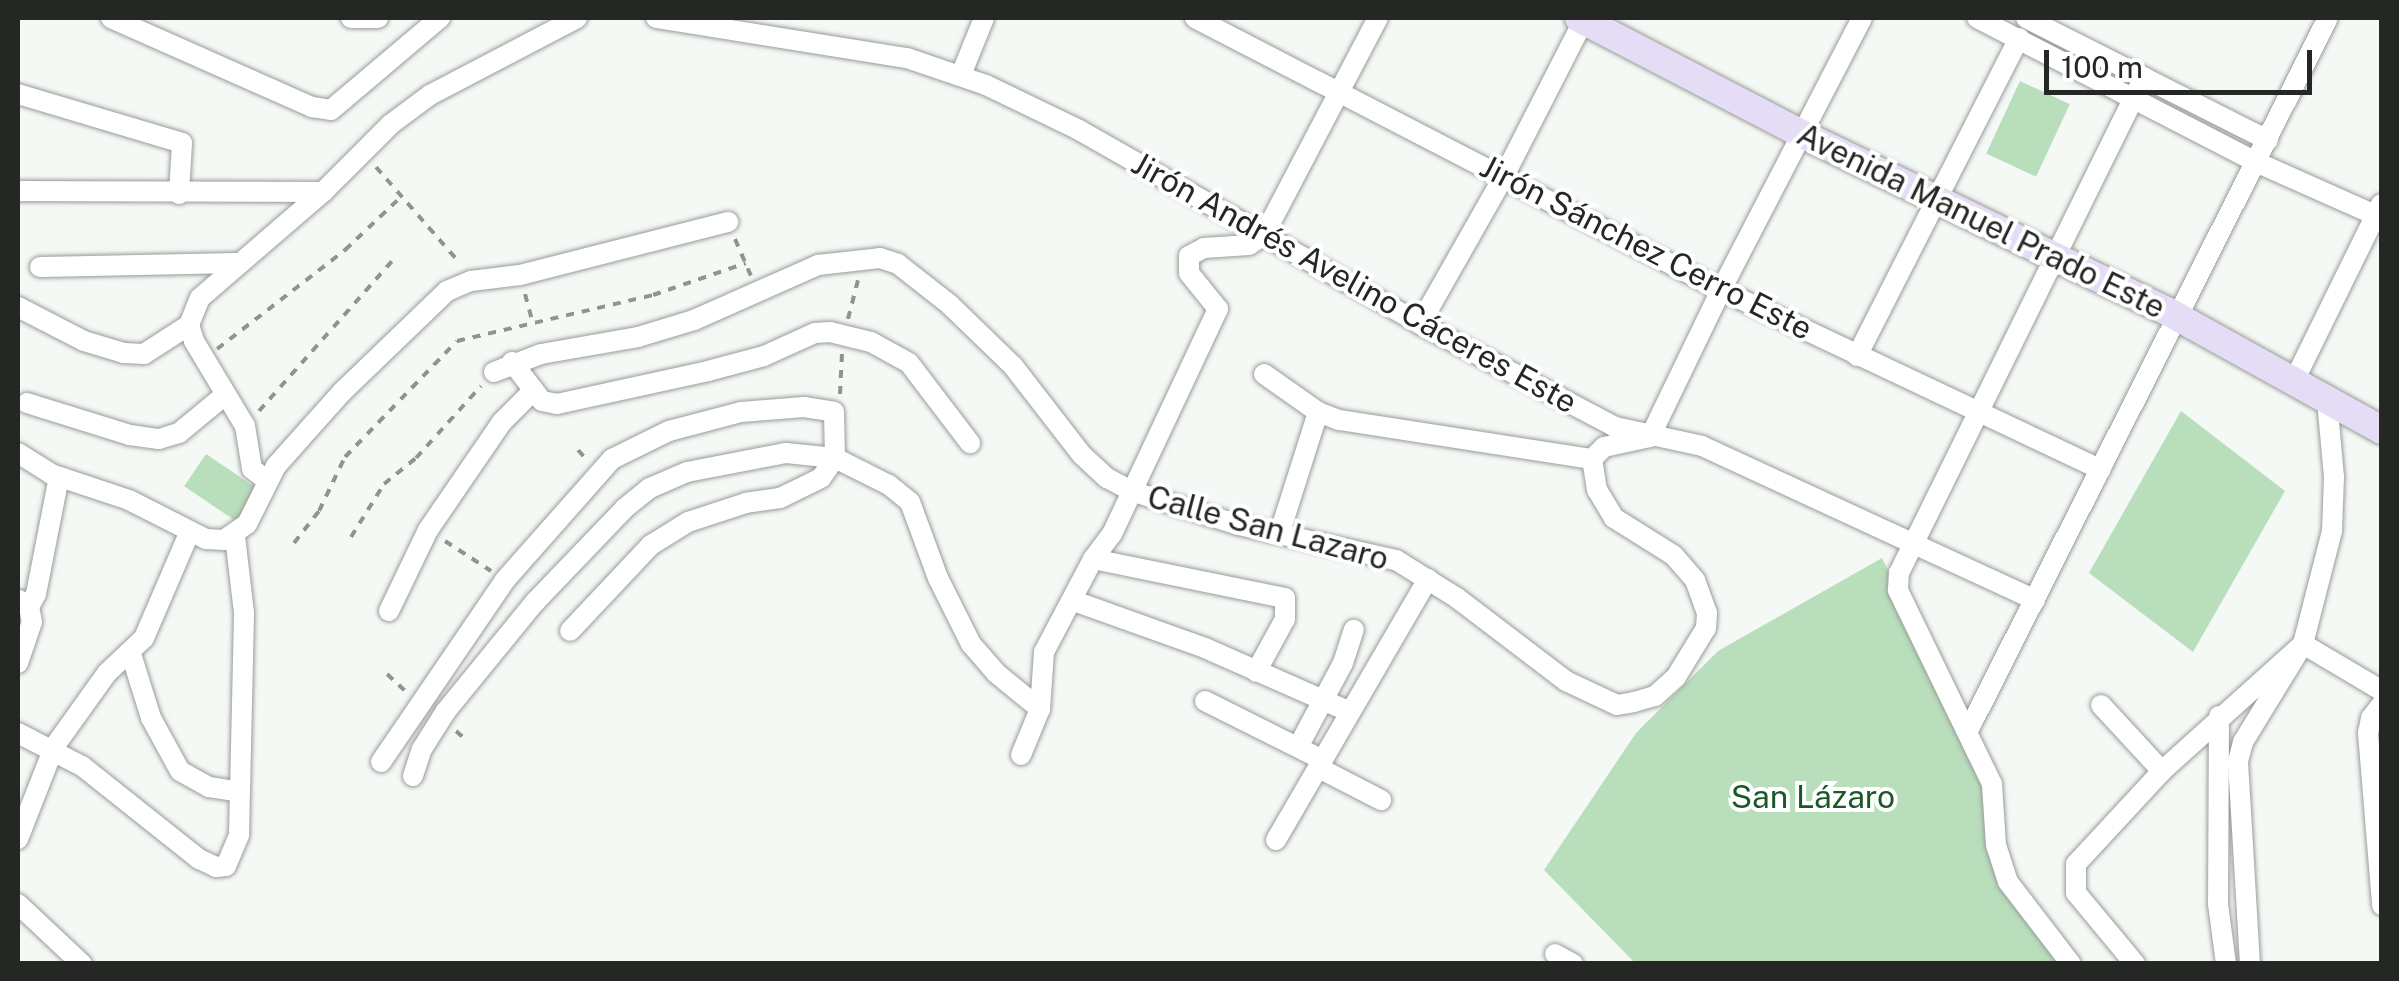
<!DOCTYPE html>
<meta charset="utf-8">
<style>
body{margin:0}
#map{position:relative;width:2399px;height:981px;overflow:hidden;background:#f5f9f5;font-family:"Public Sans",sans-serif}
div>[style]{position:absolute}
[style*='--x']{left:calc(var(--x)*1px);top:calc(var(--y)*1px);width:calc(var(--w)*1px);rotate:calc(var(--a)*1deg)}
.green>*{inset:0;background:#b9debc;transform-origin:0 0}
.path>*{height:4px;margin-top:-2px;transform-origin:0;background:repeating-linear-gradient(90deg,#909390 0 8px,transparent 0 16px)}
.roads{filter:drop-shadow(0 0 2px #989c98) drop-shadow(0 0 2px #989c98)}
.street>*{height:20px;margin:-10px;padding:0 10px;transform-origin:10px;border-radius:10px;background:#fff}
.secondary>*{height:28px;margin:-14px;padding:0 14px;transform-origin:14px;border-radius:14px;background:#e5ddf5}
span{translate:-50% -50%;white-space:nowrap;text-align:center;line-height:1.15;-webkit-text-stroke:8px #fff;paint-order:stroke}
.street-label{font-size:32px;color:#252725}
.park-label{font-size:32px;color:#185927}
.frame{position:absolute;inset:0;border:20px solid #252725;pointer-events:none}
.scale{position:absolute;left:2044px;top:50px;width:268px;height:45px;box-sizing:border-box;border:5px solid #252725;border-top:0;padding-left:12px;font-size:30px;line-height:35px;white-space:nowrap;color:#252725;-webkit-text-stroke:8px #fff;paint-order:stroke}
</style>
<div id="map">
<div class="green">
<i style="left:2020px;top:81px;width:55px;height:80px;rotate:25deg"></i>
<i style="clip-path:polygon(2181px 411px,2285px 491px,2193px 652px,2089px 573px)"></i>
<i style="left:206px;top:454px;width:64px;height:39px;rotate:34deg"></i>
<i style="clip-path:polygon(1882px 558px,1981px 760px,2006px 862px,2072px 963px,1635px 963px,1544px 870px,1636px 733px,1718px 651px)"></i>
</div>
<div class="path">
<i style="--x:376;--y:167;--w:123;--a:48.9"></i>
<i style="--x:735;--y:239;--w:40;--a:66.6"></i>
<i style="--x:525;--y:294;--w:31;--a:75"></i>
<i style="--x:848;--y:319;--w:40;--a:-75.6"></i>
<i style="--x:217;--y:349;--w:162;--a:-37.7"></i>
<i style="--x:345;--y:250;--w:79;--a:-43.5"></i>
<i style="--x:840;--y:394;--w:41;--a:-87.2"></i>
<i style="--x:259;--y:411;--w:200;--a:-48.4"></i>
<i style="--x:578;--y:450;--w:15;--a:48"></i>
<i style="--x:351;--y:537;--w:62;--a:-58.1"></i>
<i style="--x:384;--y:484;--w:41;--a:-39.1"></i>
<i style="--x:416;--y:458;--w:97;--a:-47.9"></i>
<i style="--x:445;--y:541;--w:55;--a:33.1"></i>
<i style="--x:294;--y:543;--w:41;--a:-52"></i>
<i style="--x:319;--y:511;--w:60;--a:-64.3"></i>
<i style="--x:345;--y:457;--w:161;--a:-46"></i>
<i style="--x:457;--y:341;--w:201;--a:-13.2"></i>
<i style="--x:653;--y:295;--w:98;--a:-19"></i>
<i style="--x:387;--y:674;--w:25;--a:43"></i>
<i style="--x:456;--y:731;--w:15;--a:42"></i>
</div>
<div class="roads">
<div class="street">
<i style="--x:111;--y:18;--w:220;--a:23.9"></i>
<i style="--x:312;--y:107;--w:19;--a:9"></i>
<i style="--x:331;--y:110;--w:143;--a:-40.2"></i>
<i style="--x:351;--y:18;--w:27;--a:0"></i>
<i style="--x:656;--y:18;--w:254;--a:9.1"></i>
<i style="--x:907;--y:58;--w:83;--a:18.9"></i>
<i style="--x:986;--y:85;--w:103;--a:25.8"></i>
<i style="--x:1079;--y:130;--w:392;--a:29.6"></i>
<i style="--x:1420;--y:324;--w:221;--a:27.8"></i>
<i style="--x:1615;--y:427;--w:89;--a:12.3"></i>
<i style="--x:1702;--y:446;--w:367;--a:24.8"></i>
<i style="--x:1195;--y:18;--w:592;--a:27.34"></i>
<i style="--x:1721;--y:290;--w:420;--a:25.3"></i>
<i style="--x:1977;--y:18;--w:314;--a:27.3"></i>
<i style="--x:2256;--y:162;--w:138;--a:24"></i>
<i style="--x:2026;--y:18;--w:271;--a:26.8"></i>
<i style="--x:961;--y:75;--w:61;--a:-68"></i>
<i style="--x:18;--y:94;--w:171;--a:16.6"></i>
<i style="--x:182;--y:143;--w:51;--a:93.4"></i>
<i style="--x:18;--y:191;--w:305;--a:0.2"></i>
<i style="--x:40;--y:267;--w:198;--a:-1.2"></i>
<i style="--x:18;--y:307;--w:74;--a:27.3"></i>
<i style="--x:84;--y:341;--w:42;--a:16.7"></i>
<i style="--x:124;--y:353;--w:20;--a:3"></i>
<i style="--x:144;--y:354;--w:54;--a:-32.8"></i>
<i style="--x:1420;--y:324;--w:170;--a:-60.4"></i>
<i style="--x:1504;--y:176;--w:178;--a:-62.9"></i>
<i style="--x:1857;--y:356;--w:357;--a:-63"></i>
<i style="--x:512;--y:362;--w:49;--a:52.4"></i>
<i style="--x:542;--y:401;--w:15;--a:11"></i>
<i style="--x:557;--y:404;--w:155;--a:-12.3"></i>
<i style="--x:708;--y:371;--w:58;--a:-15"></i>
<i style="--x:764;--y:356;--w:56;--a:-24.3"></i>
<i style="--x:815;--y:333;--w:15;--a:-4"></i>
<i style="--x:830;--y:332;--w:42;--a:13.7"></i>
<i style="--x:871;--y:342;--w:43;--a:28.9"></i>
<i style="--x:909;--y:363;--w:101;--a:52.7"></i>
<i style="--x:494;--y:372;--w:50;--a:-21"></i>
<i style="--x:541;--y:354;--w:98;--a:-9.9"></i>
<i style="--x:638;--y:337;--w:59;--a:-16.9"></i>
<i style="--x:694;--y:320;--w:136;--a:-23.9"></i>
<i style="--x:818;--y:265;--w:62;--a:-6.4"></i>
<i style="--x:880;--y:258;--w:19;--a:18"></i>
<i style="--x:898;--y:264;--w:65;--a:38.1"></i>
<i style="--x:949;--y:304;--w:89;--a:44.1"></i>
<i style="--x:1013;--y:366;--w:113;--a:52.2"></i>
<i style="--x:1082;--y:455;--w:34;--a:43"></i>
<i style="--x:1107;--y:478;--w:27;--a:28"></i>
<i style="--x:1131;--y:491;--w:113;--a:17.5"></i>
<i style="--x:1239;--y:525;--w:161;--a:12.6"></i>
<i style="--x:1396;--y:560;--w:72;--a:31.9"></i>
<i style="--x:1457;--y:598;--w:137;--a:37.3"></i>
<i style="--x:1566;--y:681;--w:56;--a:25.2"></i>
<i style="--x:1617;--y:705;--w:17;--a:-10"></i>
<i style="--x:1634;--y:702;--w:22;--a:-16"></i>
<i style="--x:1655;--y:696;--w:28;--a:-42"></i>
<i style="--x:1676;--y:677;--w:57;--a:-58.5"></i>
<i style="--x:1706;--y:628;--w:15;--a:-86"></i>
<i style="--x:1707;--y:613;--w:35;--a:-110"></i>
<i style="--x:1695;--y:580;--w:33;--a:-131"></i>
<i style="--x:1673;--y:555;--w:70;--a:-147.9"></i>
<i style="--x:1614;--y:518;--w:33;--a:-121"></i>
<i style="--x:1597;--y:490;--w:31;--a:-99"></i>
<i style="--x:1592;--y:459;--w:17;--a:-45"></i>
<i style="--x:1604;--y:447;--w:47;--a:-12.3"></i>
<i style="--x:1650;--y:437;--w:163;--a:-64.2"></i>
<i style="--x:1721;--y:290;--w:306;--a:-62.6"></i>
<i style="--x:1264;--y:374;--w:66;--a:35.1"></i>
<i style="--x:1318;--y:412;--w:22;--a:21"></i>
<i style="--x:1339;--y:420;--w:256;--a:8.8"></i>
<i style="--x:2294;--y:381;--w:197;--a:-63.8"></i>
<i style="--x:27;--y:403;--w:108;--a:17.3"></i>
<i style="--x:130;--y:435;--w:29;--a:8"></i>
<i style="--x:159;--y:439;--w:21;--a:-17"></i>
<i style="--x:179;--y:433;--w:60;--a:-39.6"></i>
<i style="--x:18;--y:453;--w:39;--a:32"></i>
<i style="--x:51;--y:474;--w:82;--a:18.4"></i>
<i style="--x:129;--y:500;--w:86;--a:26.9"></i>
<i style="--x:206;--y:539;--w:18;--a:3"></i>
<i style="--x:224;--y:540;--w:28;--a:-35"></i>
<i style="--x:247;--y:524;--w:65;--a:-63.4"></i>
<i style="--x:276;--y:466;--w:99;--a:-48.3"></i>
<i style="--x:342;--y:392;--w:146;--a:-43.9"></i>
<i style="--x:447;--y:291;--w:26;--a:-23"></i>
<i style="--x:471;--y:281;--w:49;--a:-7"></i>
<i style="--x:520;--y:275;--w:215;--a:-14.3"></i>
<i style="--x:268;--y:481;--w:20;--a:-143"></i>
<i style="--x:252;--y:469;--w:44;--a:-99.2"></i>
<i style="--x:245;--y:426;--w:99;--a:-121"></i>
<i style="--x:194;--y:341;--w:17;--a:-107"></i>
<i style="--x:189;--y:325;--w:29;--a:-68"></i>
<i style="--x:200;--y:298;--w:162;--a:-40.8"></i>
<i style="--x:323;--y:192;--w:96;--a:-45"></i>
<i style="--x:391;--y:124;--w:49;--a:-36.6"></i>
<i style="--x:430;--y:95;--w:166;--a:-27.6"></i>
<i style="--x:1280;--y:532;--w:126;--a:-72.4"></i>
<i style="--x:1093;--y:559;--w:196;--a:11.5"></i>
<i style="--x:1285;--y:598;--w:21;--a:90"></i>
<i style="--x:1285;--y:619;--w:60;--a:118.7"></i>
<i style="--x:1074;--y:601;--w:139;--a:19.7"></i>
<i style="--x:1205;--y:648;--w:158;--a:23.8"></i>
<i style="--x:29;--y:607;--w:15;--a:-62"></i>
<i style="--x:36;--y:594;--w:119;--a:-78.9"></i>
<i style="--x:389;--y:611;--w:90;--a:-64.3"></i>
<i style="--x:428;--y:530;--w:131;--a:-55.6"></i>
<i style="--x:502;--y:422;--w:45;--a:-45"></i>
<i style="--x:131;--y:654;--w:67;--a:72.6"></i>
<i style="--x:151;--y:718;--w:60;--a:61.3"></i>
<i style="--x:180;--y:771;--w:33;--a:29"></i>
<i style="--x:209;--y:787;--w:30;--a:9"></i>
<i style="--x:18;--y:663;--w:43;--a:-71.1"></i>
<i style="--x:32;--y:622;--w:15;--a:-101"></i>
<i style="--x:29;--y:607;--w:12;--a:-145"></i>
<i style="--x:1205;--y:701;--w:132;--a:26.6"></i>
<i style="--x:2382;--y:704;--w:18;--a:128"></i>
<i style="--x:2371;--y:718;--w:15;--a:101"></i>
<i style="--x:2368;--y:733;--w:173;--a:85.3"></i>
<i style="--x:2101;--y:705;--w:90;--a:47.3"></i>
<i style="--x:2219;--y:716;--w:188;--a:90.3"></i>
<i style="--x:2218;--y:904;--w:61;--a:82.4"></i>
<i style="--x:1969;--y:729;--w:796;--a:-63.21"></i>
<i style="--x:18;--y:733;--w:72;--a:27.3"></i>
<i style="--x:82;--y:766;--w:149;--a:38.5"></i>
<i style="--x:199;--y:859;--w:19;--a:25"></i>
<i style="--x:216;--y:867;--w:10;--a:-6"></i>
<i style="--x:226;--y:866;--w:34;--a:-67"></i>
<i style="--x:239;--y:835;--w:222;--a:-88.7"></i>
<i style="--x:244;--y:613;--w:78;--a:-96.7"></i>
<i style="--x:1298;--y:747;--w:95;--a:-61.8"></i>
<i style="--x:1343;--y:663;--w:35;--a:-72"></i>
<i style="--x:1021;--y:755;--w:50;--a:-67.6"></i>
<i style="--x:1040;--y:709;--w:57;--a:-86"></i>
<i style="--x:1044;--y:652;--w:105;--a:-62.2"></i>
<i style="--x:1093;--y:559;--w:31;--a:-53"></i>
<i style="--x:1112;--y:534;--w:249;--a:-64.8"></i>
<i style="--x:1218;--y:309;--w:46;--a:-128.9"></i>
<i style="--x:1189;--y:273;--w:17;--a:-90"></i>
<i style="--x:1189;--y:256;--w:17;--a:-28"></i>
<i style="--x:1204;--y:248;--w:45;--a:-3.8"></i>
<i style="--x:1249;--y:245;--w:18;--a:-34"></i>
<i style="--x:1264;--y:235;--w:245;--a:-62.3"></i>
<i style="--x:381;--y:762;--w:220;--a:-55.7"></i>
<i style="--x:505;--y:580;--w:162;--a:-48.5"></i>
<i style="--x:612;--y:459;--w:64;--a:-26.2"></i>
<i style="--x:669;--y:431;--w:74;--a:-14.8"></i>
<i style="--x:741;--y:412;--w:63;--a:-4.5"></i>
<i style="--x:804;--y:407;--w:30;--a:9"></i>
<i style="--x:834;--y:412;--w:46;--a:88.8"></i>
<i style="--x:835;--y:458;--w:24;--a:125"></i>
<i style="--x:821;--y:478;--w:46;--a:154"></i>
<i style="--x:780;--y:498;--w:34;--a:172"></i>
<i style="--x:746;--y:503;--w:61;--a:161.9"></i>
<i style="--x:688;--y:522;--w:44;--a:148.1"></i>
<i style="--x:651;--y:545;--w:118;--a:133.3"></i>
<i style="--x:1319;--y:768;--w:70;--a:27.3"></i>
<i style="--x:413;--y:776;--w:28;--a:-72"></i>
<i style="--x:422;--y:749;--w:45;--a:-57.7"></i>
<i style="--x:446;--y:711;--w:141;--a:-50.8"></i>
<i style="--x:535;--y:602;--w:130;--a:-46.2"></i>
<i style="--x:625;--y:508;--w:32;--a:-39"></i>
<i style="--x:650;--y:488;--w:40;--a:-23.4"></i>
<i style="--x:687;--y:472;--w:101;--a:-10.9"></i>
<i style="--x:786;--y:453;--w:49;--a:5.8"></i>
<i style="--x:835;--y:458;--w:60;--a:26.6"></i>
<i style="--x:889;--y:485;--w:27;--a:39"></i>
<i style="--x:910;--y:502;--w:81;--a:69.8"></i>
<i style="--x:938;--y:578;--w:74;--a:63.4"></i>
<i style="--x:971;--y:644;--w:38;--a:49"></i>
<i style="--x:996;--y:673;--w:57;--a:39.3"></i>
<i style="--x:18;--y:839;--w:99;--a:-68.6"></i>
<i style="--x:54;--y:747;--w:91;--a:-54.4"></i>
<i style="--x:107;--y:673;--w:51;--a:-43.4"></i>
<i style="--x:144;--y:638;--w:116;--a:-66.7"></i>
<i style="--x:1276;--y:840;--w:302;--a:-59.8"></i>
<i style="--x:18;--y:904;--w:88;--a:43.2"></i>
<i style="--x:1555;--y:954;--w:21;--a:29"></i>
<i style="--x:2071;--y:964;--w:103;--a:-127.5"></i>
<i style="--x:2008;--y:882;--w:39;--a:-108"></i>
<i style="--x:1996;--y:845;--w:61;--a:-93.8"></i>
<i style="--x:1992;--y:784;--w:216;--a:-115.9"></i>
<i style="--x:1898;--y:590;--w:17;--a:-87"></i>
<i style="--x:1899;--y:573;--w:553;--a:-63.71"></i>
<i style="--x:2135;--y:964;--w:92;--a:-129.7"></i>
<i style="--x:2076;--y:893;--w:29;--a:-90"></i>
<i style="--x:2076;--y:864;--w:127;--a:-47.2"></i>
<i style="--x:2162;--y:771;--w:190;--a:-42"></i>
<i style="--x:2303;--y:644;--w:117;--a:-75.6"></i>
<i style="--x:2332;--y:531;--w:54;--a:-87.9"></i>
<i style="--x:2334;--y:477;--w:77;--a:-95.2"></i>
<i style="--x:2250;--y:964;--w:203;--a:-93.4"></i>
<i style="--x:2238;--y:761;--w:20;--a:-75"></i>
<i style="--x:2243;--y:742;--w:115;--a:-58.5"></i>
<i style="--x:2303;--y:644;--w:92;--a:30.7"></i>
</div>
<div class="secondary">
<i style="--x:1579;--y:18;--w:251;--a:27.5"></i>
<i style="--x:1802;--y:134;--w:416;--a:25.9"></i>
<i style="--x:2176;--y:316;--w:235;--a:29"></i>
</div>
</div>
<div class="street-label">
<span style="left:1981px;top:221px;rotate:26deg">Avenida Manuel Prado Este</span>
<span style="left:1646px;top:248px;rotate:27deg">Jirón Sánchez Cerro Este</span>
<span style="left:1354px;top:283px;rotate:29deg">Jirón Andrés Avelino Cáceres Este</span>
<span style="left:1268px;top:528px;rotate:15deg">Calle San Lazaro</span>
</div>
<div class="park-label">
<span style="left:1813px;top:797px">San Lázaro</span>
</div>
<div class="frame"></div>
<div class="scale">100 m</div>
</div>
